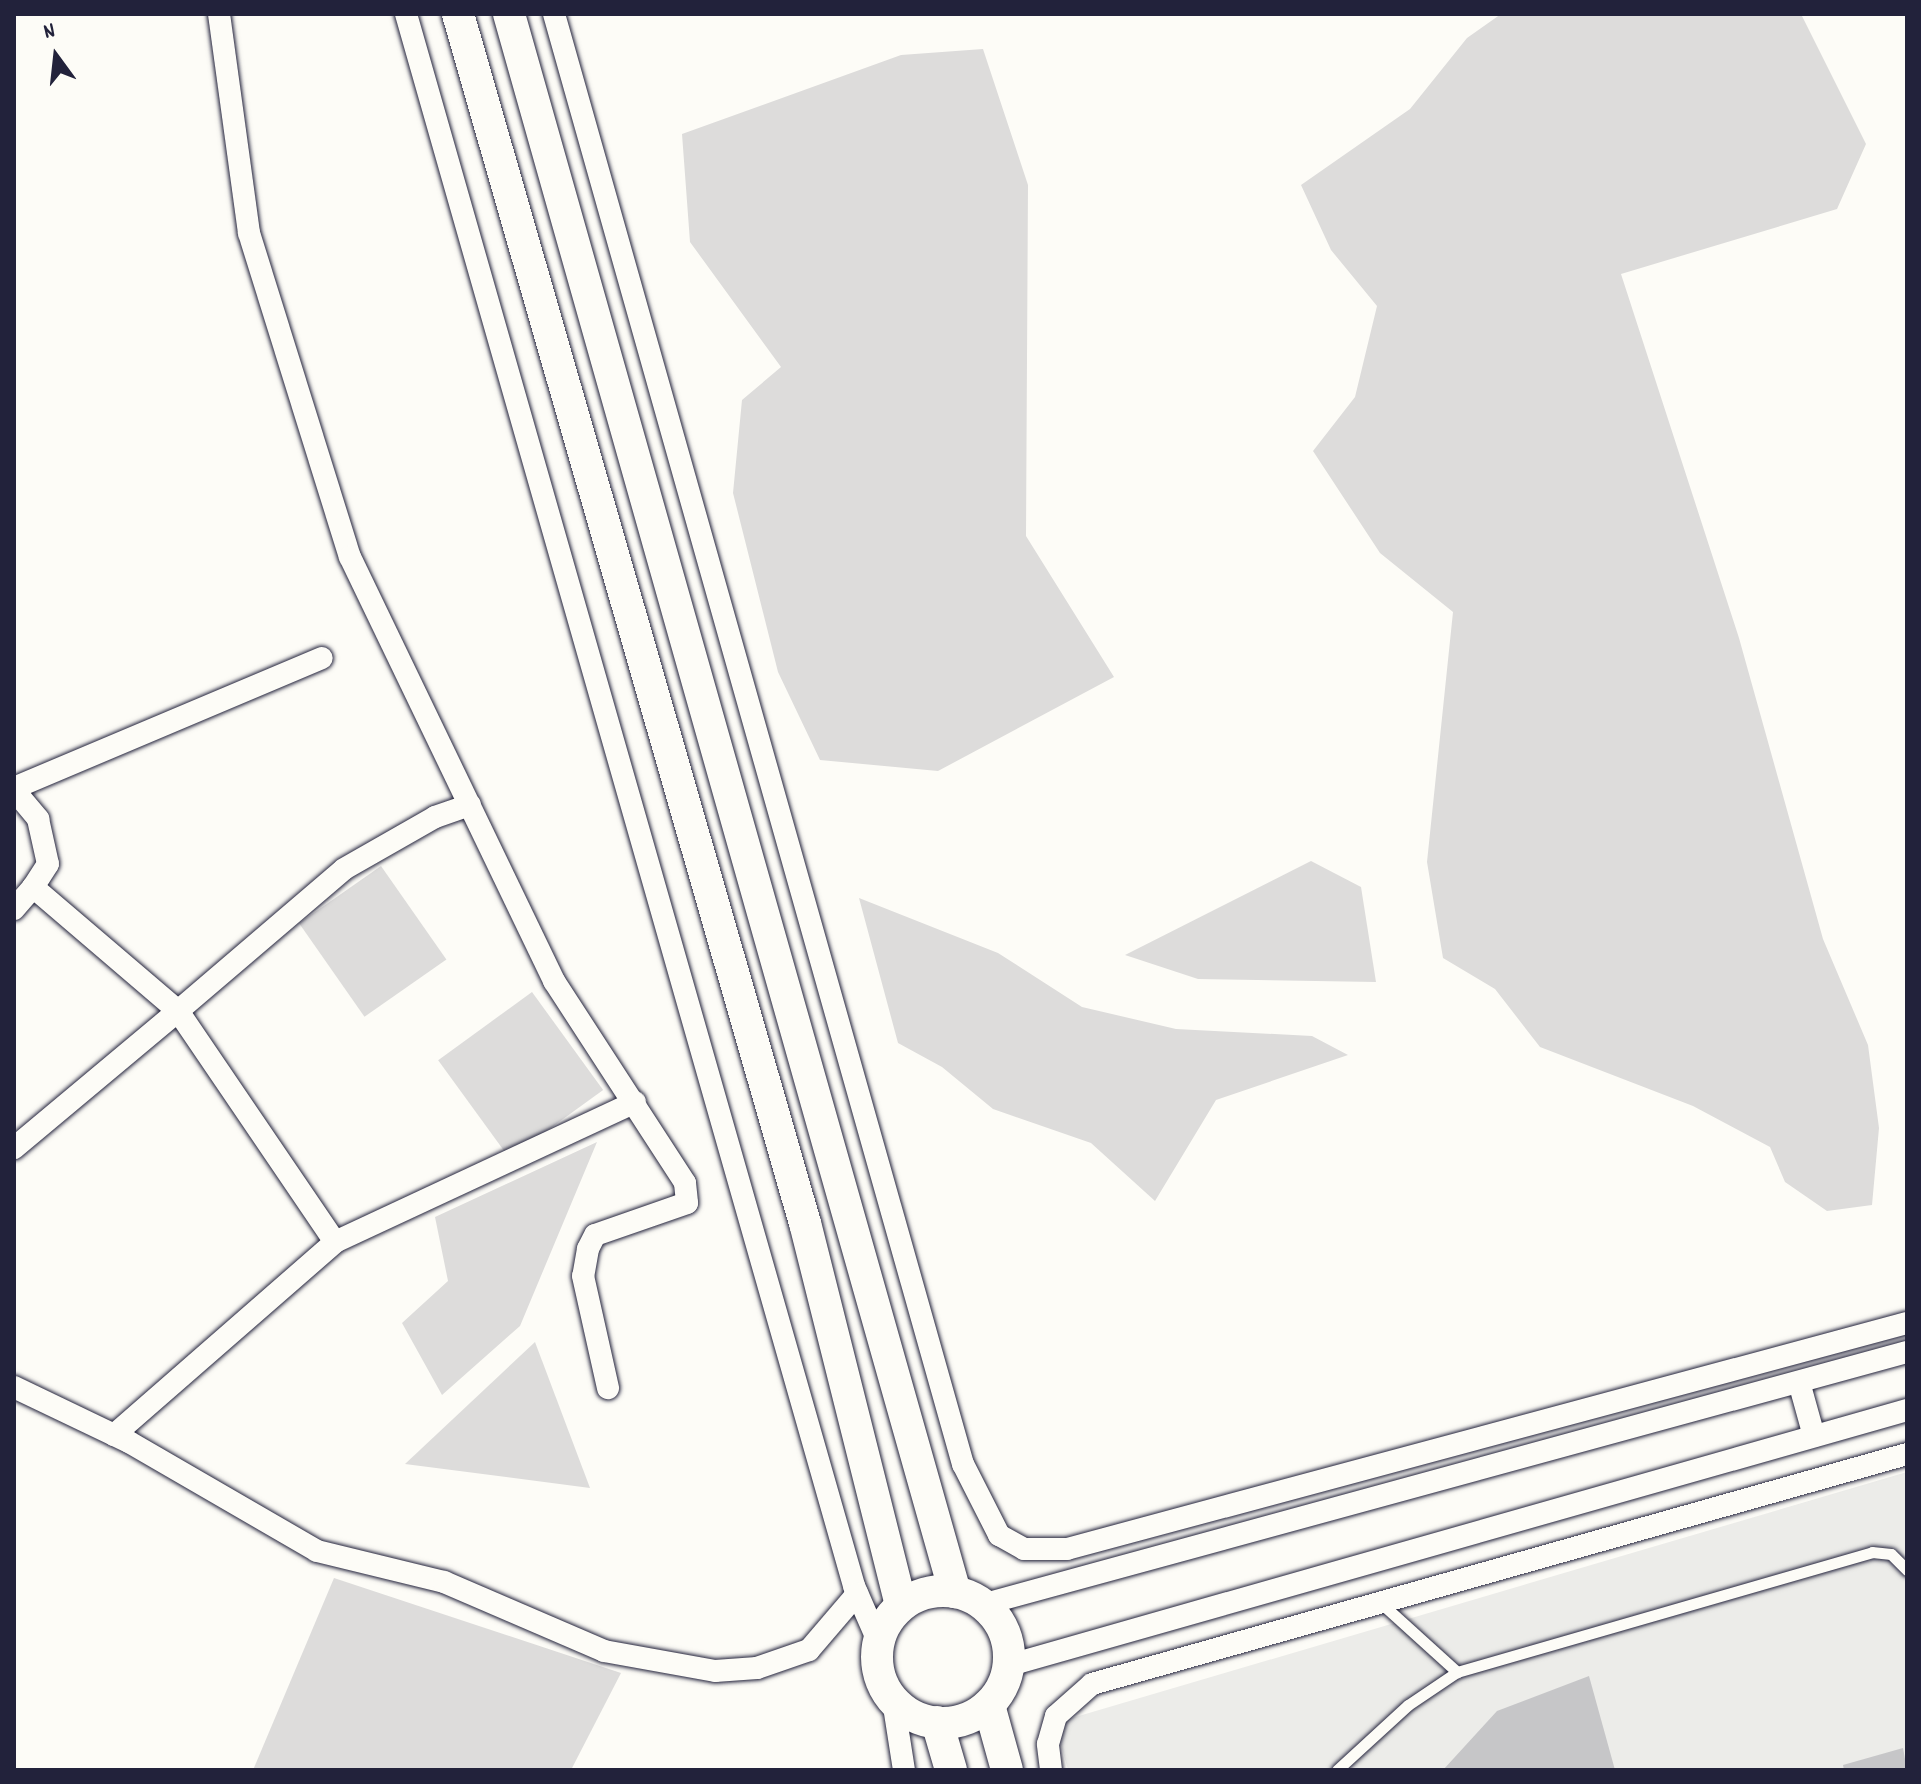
<!DOCTYPE html>
<style>
body{margin:0}
#map{position:relative;width:1921px;height:1784px;overflow:hidden;background:#fdfcf7;font-family:Dekko,sans-serif}
div>[style]{position:absolute}
[style*='--x']{left:calc(var(--x)*1px);top:calc(var(--y)*1px);width:calc(var(--w)*1px);rotate:calc(var(--a)*1deg)}
.built>*{inset:0;background:#ecece9}
.green>*{inset:0;background:#dddcdb;transform-origin:0 0}
.building>*{inset:0;background:#c6c6c8}
.roads{filter:drop-shadow(0 0 2px #22223b) drop-shadow(0 0 2px #22223b)}
.lane>*{height:11px;margin:-5.5px;padding:0 5.5px;transform-origin:5.5px;border-radius:5.5px;background:#fdfcf7}
.street>*{height:22px;margin:-11px;padding:0 11px;transform-origin:11px;border-radius:11px;background:#fdfcf7}
.secondary>*{height:32px;margin:-16px;padding:0 16px;transform-origin:16px;border-radius:16px;background:#fdfcf7}
.secondary>.ring{margin:-16px;padding:0;box-sizing:content-box;background:none;border:32px solid #fdfcf7;border-radius:50%}
span{translate:-50% -50%;white-space:nowrap;text-align:center;line-height:1.15;-webkit-text-stroke:6px #fdfcf7;paint-order:stroke}
.frame{position:absolute;inset:0;border:16px solid #22223b;pointer-events:none}
.north{position:absolute;left:16px;top:16px;width:80px;height:80px;-webkit-text-stroke:6px #fdfcf7;paint-order:stroke;rotate:345deg;font-size:22px;font-weight:700;line-height:32px;text-align:center;color:#22223b}
.north::after{content:'';display:block;margin:auto;width:28px;height:36px;background:#22223b;clip-path:polygon(50% 0,100% 100%,50% 72%,0 100%)}
</style>
<div id="map">
<div class="built">
<i style="clip-path:polygon(1907px 1472px,1907px 1770px,1068px 1770px,1055px 1723px)"></i>
</div>
<div class="green">
<i style="clip-path:polygon(1501px 14px,1801px 14px,1866px 144px,1837px 209px,1621px 274px,1739px 638px,1823px 939px,1868px 1045px,1879px 1128px,1872px 1205px,1827px 1211px,1785px 1182px,1770px 1147px,1693px 1106px,1540px 1047px,1495px 989px,1443px 958px,1427px 862px,1453px 612px,1380px 553px,1313px 451px,1355px 397px,1377px 306px,1331px 250px,1301px 185px,1410px 109px,1467px 38px)"></i>
<i style="clip-path:polygon(983px 49px,1028px 185px,1026px 536px,1114px 677px,938px 771px,820px 760px,778px 672px,733px 493px,742px 400px,781px 367px,690px 242px,682px 134px,901px 55px)"></i>
<i style="clip-path:polygon(1311px 861px,1361px 887px,1376px 982px,1198px 979px,1125px 955px)"></i>
<i style="left:381px;top:866px;width:114px;height:100px;rotate:55deg"></i>
<i style="clip-path:polygon(859px 898px,998px 953px,1082px 1007px,1176px 1029px,1312px 1036px,1348px 1055px,1216px 1100px,1155px 1201px,1091px 1143px,993px 1109px,942px 1067px,898px 1043px)"></i>
<i style="left:532px;top:992px;width:121px;height:116px;rotate:54deg"></i>
<i style="clip-path:polygon(597px 1142px,520px 1326px,442px 1395px,402px 1323px,448px 1281px,435px 1217px)"></i>
<i style="clip-path:polygon(535px 1342px,590px 1488px,405px 1464px)"></i>
<i style="clip-path:polygon(334px 1578px,621px 1673px,571px 1770px,253px 1770px)"></i>
</div>
<div class="building">
<i style="clip-path:polygon(1589px 1676px,1615px 1770px,1443px 1770px,1497px 1711px)"></i>
<i style="clip-path:polygon(1903px 1748px,1907px 1770px,1844px 1770px,1843px 1765px)"></i>
</div>
<div class="roads">
<div class="lane">
<i style="--x:1381;--y:1603;--w:103;--a:42.2"></i>
<i style="--x:1337;--y:1770;--w:96;--a:-42.5"></i>
<i style="--x:1408;--y:1705;--w:59;--a:-34"></i>
<i style="--x:1457;--y:1672;--w:432;--a:-16.1"></i>
<i style="--x:1872;--y:1552;--w:19;--a:6"></i>
<i style="--x:1891;--y:1554;--w:23;--a:45"></i>
</div>
<div class="street">
<i style="--x:219;--y:14;--w:221;--a:82.2"></i>
<i style="--x:249;--y:233;--w:339;--a:72.7"></i>
<i style="--x:350;--y:557;--w:471;--a:64.3"></i>
<i style="--x:554;--y:981;--w:241;--a:57"></i>
<i style="--x:685;--y:1183;--w:20;--a:84"></i>
<i style="--x:687;--y:1203;--w:97;--a:160.8"></i>
<i style="--x:595;--y:1235;--w:16;--a:117"></i>
<i style="--x:588;--y:1249;--w:27;--a:100"></i>
<i style="--x:583;--y:1276;--w:115;--a:77.4"></i>
<i style="--x:406;--y:14;--w:1635;--a:74.09"></i>
<i style="--x:854;--y:1586;--w:60;--a:66.4"></i>
<i style="--x:554;--y:14;--w:1507;--a:74.25"></i>
<i style="--x:963;--y:1464;--w:80;--a:63.1"></i>
<i style="--x:999;--y:1535;--w:29;--a:29"></i>
<i style="--x:1024;--y:1549;--w:43;--a:0"></i>
<i style="--x:1067;--y:1549;--w:870;--a:-15.06"></i>
<i style="--x:14;--y:788;--w:334;--a:-22.9"></i>
<i style="--x:14;--y:790;--w:38;--a:50"></i>
<i style="--x:38;--y:819;--w:46;--a:77.5"></i>
<i style="--x:48;--y:864;--w:27;--a:123"></i>
<i style="--x:14;--y:909;--w:29;--a:-49"></i>
<i style="--x:33;--y:887;--w:191;--a:40.5"></i>
<i style="--x:178;--y:1011;--w:214;--a:140.1"></i>
<i style="--x:335;--y:1242;--w:331;--a:-25"></i>
<i style="--x:1799;--y:1382;--w:56;--a:74.5"></i>
<i style="--x:14;--y:1387;--w:127;--a:25.6"></i>
<i style="--x:129;--y:1442;--w:217;--a:30.1"></i>
<i style="--x:317;--y:1551;--w:131;--a:13.7"></i>
<i style="--x:444;--y:1582;--w:174;--a:23.3"></i>
<i style="--x:604;--y:1651;--w:113;--a:10.2"></i>
<i style="--x:715;--y:1671;--w:42;--a:-4.1"></i>
<i style="--x:757;--y:1668;--w:55;--a:-19.1"></i>
<i style="--x:809;--y:1650;--w:74;--a:-49.4"></i>
<i style="--x:114;--y:1435;--w:293;--a:-41.1"></i>
<i style="--x:335;--y:1242;--w:279;--a:-124.2"></i>
<i style="--x:178;--y:1011;--w:218;--a:-40.5"></i>
<i style="--x:344;--y:869;--w:105;--a:-29.7"></i>
<i style="--x:435;--y:817;--w:37;--a:-19"></i>
<i style="--x:985;--y:1604;--w:956;--a:-15.29"></i>
<i style="--x:1010;--y:1665;--w:933;--a:-15.87"></i>
<i style="--x:893;--y:1700;--w:71;--a:81.1"></i>
<i style="--x:1051;--y:1770;--w:26;--a:-97"></i>
<i style="--x:1048;--y:1744;--w:29;--a:-74"></i>
<i style="--x:1056;--y:1716;--w:48;--a:-41.6"></i>
<i style="--x:1092;--y:1684;--w:847;--a:-15.76"></i>
</div>
<div class="secondary">
<i style="--x:458;--y:14;--w:1258;--a:73.99"></i>
<i style="--x:805;--y:1223;--w:394;--a:75.9"></i>
<i style="--x:509;--y:14;--w:1640;--a:74.22"></i>
<i class="ring" style="left:877px;top:1591px;width:100px;height:100px"></i>
<i style="--x:989;--y:1705;--w:67;--a:74.5"></i>
<i style="--x:937;--y:1722;--w:50;--a:73.7"></i>
</div>
</div>
<div class="frame"></div>
<div class="north">N</div>
</div>
